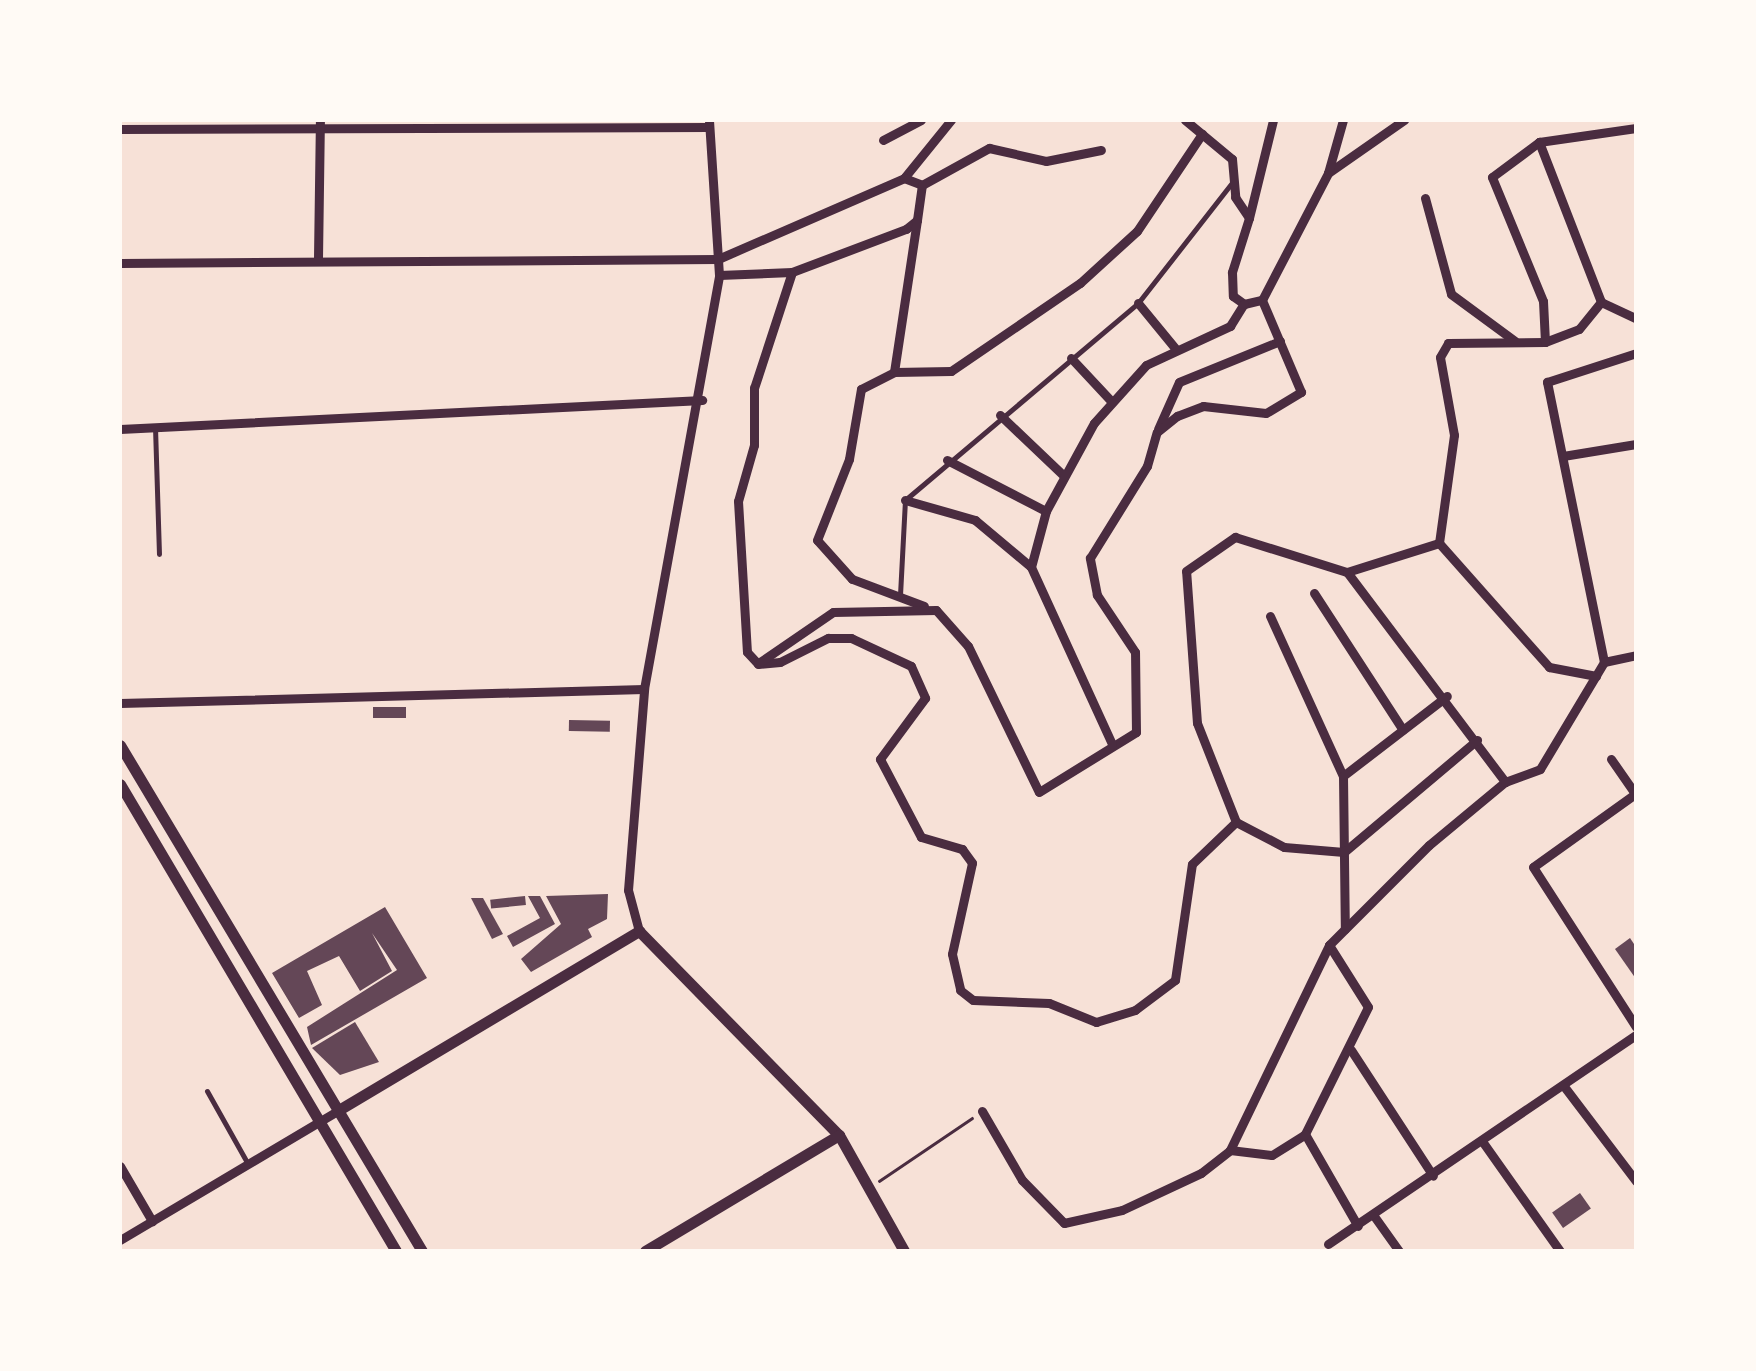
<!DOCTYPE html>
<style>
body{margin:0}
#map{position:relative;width:1756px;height:1371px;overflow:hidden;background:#f7e1d7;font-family:Helvetica,sans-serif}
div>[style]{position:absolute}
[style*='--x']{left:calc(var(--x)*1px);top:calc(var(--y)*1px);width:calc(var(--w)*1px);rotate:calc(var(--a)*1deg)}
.building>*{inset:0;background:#644757;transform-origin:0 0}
.path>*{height:2.5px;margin:-1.25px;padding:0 1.25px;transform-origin:1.25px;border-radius:1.25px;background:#4a2c40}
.service>*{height:5px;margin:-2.5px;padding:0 2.5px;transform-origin:2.5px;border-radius:2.5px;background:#4a2c40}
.minor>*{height:9px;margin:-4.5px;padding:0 4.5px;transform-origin:4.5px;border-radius:4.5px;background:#4a2c40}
.tertiary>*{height:11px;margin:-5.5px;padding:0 5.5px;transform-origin:5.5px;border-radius:5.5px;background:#4a2c40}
span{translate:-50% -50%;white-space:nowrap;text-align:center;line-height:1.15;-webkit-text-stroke:10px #fffaf5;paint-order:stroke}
.frame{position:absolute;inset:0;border:122px solid #fffaf5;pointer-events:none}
</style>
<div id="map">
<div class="building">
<i style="left:406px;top:707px;width:11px;height:33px;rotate:90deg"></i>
<i style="left:569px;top:720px;width:41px;height:11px;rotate:1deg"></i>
<i style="clip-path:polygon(608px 894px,607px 919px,588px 929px,592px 937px,531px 972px,521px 959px,561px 924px,546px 896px)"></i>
<i style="left:525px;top:896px;width:9px;height:35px;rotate:84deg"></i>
<i style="clip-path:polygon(528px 896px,540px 896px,555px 924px,513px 947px,507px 936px,540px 918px)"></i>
<i style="clip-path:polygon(471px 898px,483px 898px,503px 934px,492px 939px)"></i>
<i style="clip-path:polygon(385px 907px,427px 978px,311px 1045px,307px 1027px,397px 970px,372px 933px,392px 971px,360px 991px,339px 956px,307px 971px,322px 1005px,299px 1018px,272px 973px)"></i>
<i style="clip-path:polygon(1630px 938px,1636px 947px,1636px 979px,1615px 949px)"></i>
<i style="clip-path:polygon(355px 1022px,379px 1062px,340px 1075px,312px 1048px)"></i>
<i style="left:1580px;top:1193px;width:19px;height:34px;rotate:55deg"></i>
</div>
<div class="path">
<i style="--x:879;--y:1181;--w:112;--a:-34.1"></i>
</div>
<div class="service">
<i style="--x:155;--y:427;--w:127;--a:88.2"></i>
<i style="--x:900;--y:595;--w:95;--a:-87"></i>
<i style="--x:905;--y:500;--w:305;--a:-40.2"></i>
<i style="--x:1138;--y:303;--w:156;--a:-52"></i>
<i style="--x:207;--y:1091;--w:84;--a:60.7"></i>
</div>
<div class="minor">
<i style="--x:1185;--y:120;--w:61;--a:39.7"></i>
<i style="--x:1232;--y:159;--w:38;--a:85"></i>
<i style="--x:1235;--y:197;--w:25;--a:56"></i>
<i style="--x:1249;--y:218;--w:57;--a:107.5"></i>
<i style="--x:1232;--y:272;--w:24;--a:88"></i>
<i style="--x:1233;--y:296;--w:14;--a:36"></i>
<i style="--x:1244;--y:304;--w:18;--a:-13"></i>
<i style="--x:1262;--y:300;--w:143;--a:-62.5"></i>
<i style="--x:1328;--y:173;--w:93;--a:-34.9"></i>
<i style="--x:120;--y:129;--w:589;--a:-0.19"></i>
<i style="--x:883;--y:140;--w:43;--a:-27.8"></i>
<i style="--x:1539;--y:142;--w:172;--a:68.8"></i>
<i style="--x:1328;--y:173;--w:55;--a:-74.2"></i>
<i style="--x:904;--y:178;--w:75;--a:-51"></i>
<i style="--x:1425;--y:198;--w:99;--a:74.8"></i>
<i style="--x:1451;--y:294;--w:79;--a:36.3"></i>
<i style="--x:1249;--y:218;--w:101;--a:-76.2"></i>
<i style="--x:318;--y:258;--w:138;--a:-89.2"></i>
<i style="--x:120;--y:263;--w:598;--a:-0.38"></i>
<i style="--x:718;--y:259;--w:203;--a:-23.5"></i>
<i style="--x:904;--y:178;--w:19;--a:21"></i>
<i style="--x:792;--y:272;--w:122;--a:108.1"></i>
<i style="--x:754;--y:388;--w:57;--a:90"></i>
<i style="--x:754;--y:445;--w:58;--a:105.9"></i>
<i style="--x:738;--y:501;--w:151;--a:86.6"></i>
<i style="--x:747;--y:652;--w:16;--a:47"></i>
<i style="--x:758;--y:664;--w:22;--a:-5"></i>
<i style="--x:780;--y:662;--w:54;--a:-26.6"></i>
<i style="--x:828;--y:638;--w:23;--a:0"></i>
<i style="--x:851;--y:638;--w:66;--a:25"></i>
<i style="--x:911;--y:666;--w:35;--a:66"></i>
<i style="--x:925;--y:698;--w:76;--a:126.4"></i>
<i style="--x:880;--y:759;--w:88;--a:62.3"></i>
<i style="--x:921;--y:837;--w:43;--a:16.3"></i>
<i style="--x:962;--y:849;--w:17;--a:54"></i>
<i style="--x:972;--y:863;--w:93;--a:102.4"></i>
<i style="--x:952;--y:954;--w:37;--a:77"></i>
<i style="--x:960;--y:990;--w:16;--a:38"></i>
<i style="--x:973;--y:1000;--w:76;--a:2.3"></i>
<i style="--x:1049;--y:1003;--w:51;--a:22"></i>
<i style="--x:1096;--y:1022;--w:41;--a:-17.1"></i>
<i style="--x:1135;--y:1010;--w:50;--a:-36.9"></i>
<i style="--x:1175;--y:980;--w:117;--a:-81.7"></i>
<i style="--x:1192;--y:864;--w:61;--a:-43.7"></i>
<i style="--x:1236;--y:822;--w:106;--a:-111.5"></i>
<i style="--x:1197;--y:723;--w:152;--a:-94.1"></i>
<i style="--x:1186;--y:571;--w:60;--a:-34.8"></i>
<i style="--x:1235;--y:537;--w:117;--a:17.4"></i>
<i style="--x:1347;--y:572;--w:96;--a:-17.5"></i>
<i style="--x:1439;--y:543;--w:109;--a:-82.1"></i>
<i style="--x:1454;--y:435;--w:79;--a:-100.2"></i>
<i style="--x:1440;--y:357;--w:16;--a:-60"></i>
<i style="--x:1448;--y:343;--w:97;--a:-0.6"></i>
<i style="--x:1545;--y:342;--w:36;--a:-21"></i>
<i style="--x:1579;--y:329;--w:35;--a:-51"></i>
<i style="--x:1601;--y:302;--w:38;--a:25"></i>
<i style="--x:719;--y:275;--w:73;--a:-2.4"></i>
<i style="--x:792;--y:272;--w:122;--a:-20.7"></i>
<i style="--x:906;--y:229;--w:14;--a:-39"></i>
<i style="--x:917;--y:220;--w:35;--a:-82"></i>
<i style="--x:922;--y:185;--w:77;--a:-28.9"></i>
<i style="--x:989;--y:148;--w:58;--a:12.8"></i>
<i style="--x:1046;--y:161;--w:56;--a:-11.3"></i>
<i style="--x:1138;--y:303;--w:58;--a:50.6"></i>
<i style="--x:1545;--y:342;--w:41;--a:-92.8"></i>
<i style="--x:1543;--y:301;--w:134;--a:-112.4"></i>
<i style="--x:1492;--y:177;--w:59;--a:-36.7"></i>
<i style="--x:1539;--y:142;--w:98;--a:-8.2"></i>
<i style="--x:1071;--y:358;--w:60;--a:47"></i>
<i style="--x:894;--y:372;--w:154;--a:-81.4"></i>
<i style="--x:1000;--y:415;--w:87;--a:43.6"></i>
<i style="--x:120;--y:429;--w:583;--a:-2.85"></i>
<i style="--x:1158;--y:429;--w:51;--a:-65.9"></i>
<i style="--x:1179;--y:382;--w:109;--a:-22.1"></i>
<i style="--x:1563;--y:456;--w:74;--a:-9.3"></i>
<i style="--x:947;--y:460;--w:111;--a:27.3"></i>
<i style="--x:905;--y:500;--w:73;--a:15.9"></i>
<i style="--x:975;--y:520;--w:73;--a:40"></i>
<i style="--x:1439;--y:543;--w:166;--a:48.4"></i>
<i style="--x:1549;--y:667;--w:48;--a:10.8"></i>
<i style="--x:1347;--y:572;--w:263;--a:53"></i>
<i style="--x:1314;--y:593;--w:163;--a:57"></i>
<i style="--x:924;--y:606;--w:77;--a:-159.4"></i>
<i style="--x:852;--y:579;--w:52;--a:-131.9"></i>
<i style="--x:817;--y:540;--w:87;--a:-68.4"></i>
<i style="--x:849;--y:459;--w:71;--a:-80.3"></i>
<i style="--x:861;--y:389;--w:37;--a:-27"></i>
<i style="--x:894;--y:372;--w:57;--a:-1"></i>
<i style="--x:951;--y:371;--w:156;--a:-34.3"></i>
<i style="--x:1080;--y:283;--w:77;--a:-42.4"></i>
<i style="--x:1137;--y:231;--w:117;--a:-56.2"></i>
<i style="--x:1270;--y:616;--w:176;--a:65.5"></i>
<i style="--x:1343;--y:776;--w:153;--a:89.3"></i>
<i style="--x:760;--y:662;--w:88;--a:-34.4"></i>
<i style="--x:833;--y:612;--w:103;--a:-1.1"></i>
<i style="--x:936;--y:610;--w:48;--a:48.4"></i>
<i style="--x:968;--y:646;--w:162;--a:64.1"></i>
<i style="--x:1039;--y:792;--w:114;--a:-31.7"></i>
<i style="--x:1136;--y:732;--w:80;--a:-90.7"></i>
<i style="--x:1135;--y:652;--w:69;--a:-123.7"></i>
<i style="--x:1097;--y:595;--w:38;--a:-101"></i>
<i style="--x:1090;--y:558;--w:108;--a:-58.2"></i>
<i style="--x:1147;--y:466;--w:35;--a:-74"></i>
<i style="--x:1157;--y:432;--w:26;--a:-39"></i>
<i style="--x:1177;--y:416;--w:28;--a:-21"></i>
<i style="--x:1203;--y:406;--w:63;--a:6.3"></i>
<i style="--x:1266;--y:413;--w:41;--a:-31"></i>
<i style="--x:1301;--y:392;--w:100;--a:-113"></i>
<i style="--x:1604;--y:662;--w:286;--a:-101.5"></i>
<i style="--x:1547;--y:382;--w:94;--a:-18"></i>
<i style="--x:120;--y:703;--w:524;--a:-1.53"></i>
<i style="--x:1112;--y:744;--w:195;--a:-114.6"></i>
<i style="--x:1031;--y:567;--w:58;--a:-75"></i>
<i style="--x:1046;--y:511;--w:100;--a:-61.4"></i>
<i style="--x:1094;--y:423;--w:78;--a:-48.1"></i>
<i style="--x:1146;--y:365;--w:93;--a:-24.9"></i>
<i style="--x:1230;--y:326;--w:26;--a:-58"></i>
<i style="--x:1611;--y:759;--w:44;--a:55.2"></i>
<i style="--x:1343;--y:776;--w:131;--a:-37.6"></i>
<i style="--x:1635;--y:794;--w:125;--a:144.4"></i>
<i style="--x:1533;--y:867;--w:190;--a:57.2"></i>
<i style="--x:1236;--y:822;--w:54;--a:27.5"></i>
<i style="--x:1284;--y:847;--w:60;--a:4.8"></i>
<i style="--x:1344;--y:852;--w:174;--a:-40.1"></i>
<i style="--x:639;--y:931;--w:42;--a:-105"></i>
<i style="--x:628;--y:890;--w:202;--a:-85.4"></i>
<i style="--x:644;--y:689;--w:421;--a:-79.7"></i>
<i style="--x:719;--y:275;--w:155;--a:-93.7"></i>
<i style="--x:1329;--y:945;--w:73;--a:57.8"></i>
<i style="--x:1368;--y:1007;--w:142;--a:116.4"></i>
<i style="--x:1305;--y:1134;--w:106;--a:60.1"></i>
<i style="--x:1351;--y:1050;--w:150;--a:56.9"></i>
<i style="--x:1563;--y:1085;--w:121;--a:52.8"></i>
<i style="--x:982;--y:1111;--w:80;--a:59.9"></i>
<i style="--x:1022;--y:1180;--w:60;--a:45.7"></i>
<i style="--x:1064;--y:1223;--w:59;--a:-12.6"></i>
<i style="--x:1122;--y:1210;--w:87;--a:-25.1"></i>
<i style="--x:1201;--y:1173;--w:37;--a:-38"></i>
<i style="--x:1230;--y:1150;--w:228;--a:-64.2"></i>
<i style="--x:1329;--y:945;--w:141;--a:-45"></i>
<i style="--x:1429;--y:845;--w:99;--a:-39.7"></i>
<i style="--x:1505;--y:782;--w:37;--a:-20"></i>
<i style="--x:1540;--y:769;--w:125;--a:-59.1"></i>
<i style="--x:1604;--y:662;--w:33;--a:-12"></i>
<i style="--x:1482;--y:1141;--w:135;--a:54.7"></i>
<i style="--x:1230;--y:1150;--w:42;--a:6.8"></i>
<i style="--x:1272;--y:1155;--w:39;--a:-32"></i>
<i style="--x:120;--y:1166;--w:64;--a:59.8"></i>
<i style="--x:1374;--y:1216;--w:43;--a:54.5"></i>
<i style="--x:120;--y:1240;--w:252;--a:-30.7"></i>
<i style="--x:1328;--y:1244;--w:372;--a:-34.2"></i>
</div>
<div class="tertiary">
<i style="--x:120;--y:745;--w:589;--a:59.17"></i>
<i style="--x:120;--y:784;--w:542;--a:59.42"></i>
<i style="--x:337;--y:1111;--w:352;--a:-30.8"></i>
<i style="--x:639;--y:931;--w:286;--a:45.6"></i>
<i style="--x:839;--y:1135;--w:133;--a:60.7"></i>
<i style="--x:645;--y:1251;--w:226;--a:-30.9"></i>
</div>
<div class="frame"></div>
</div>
